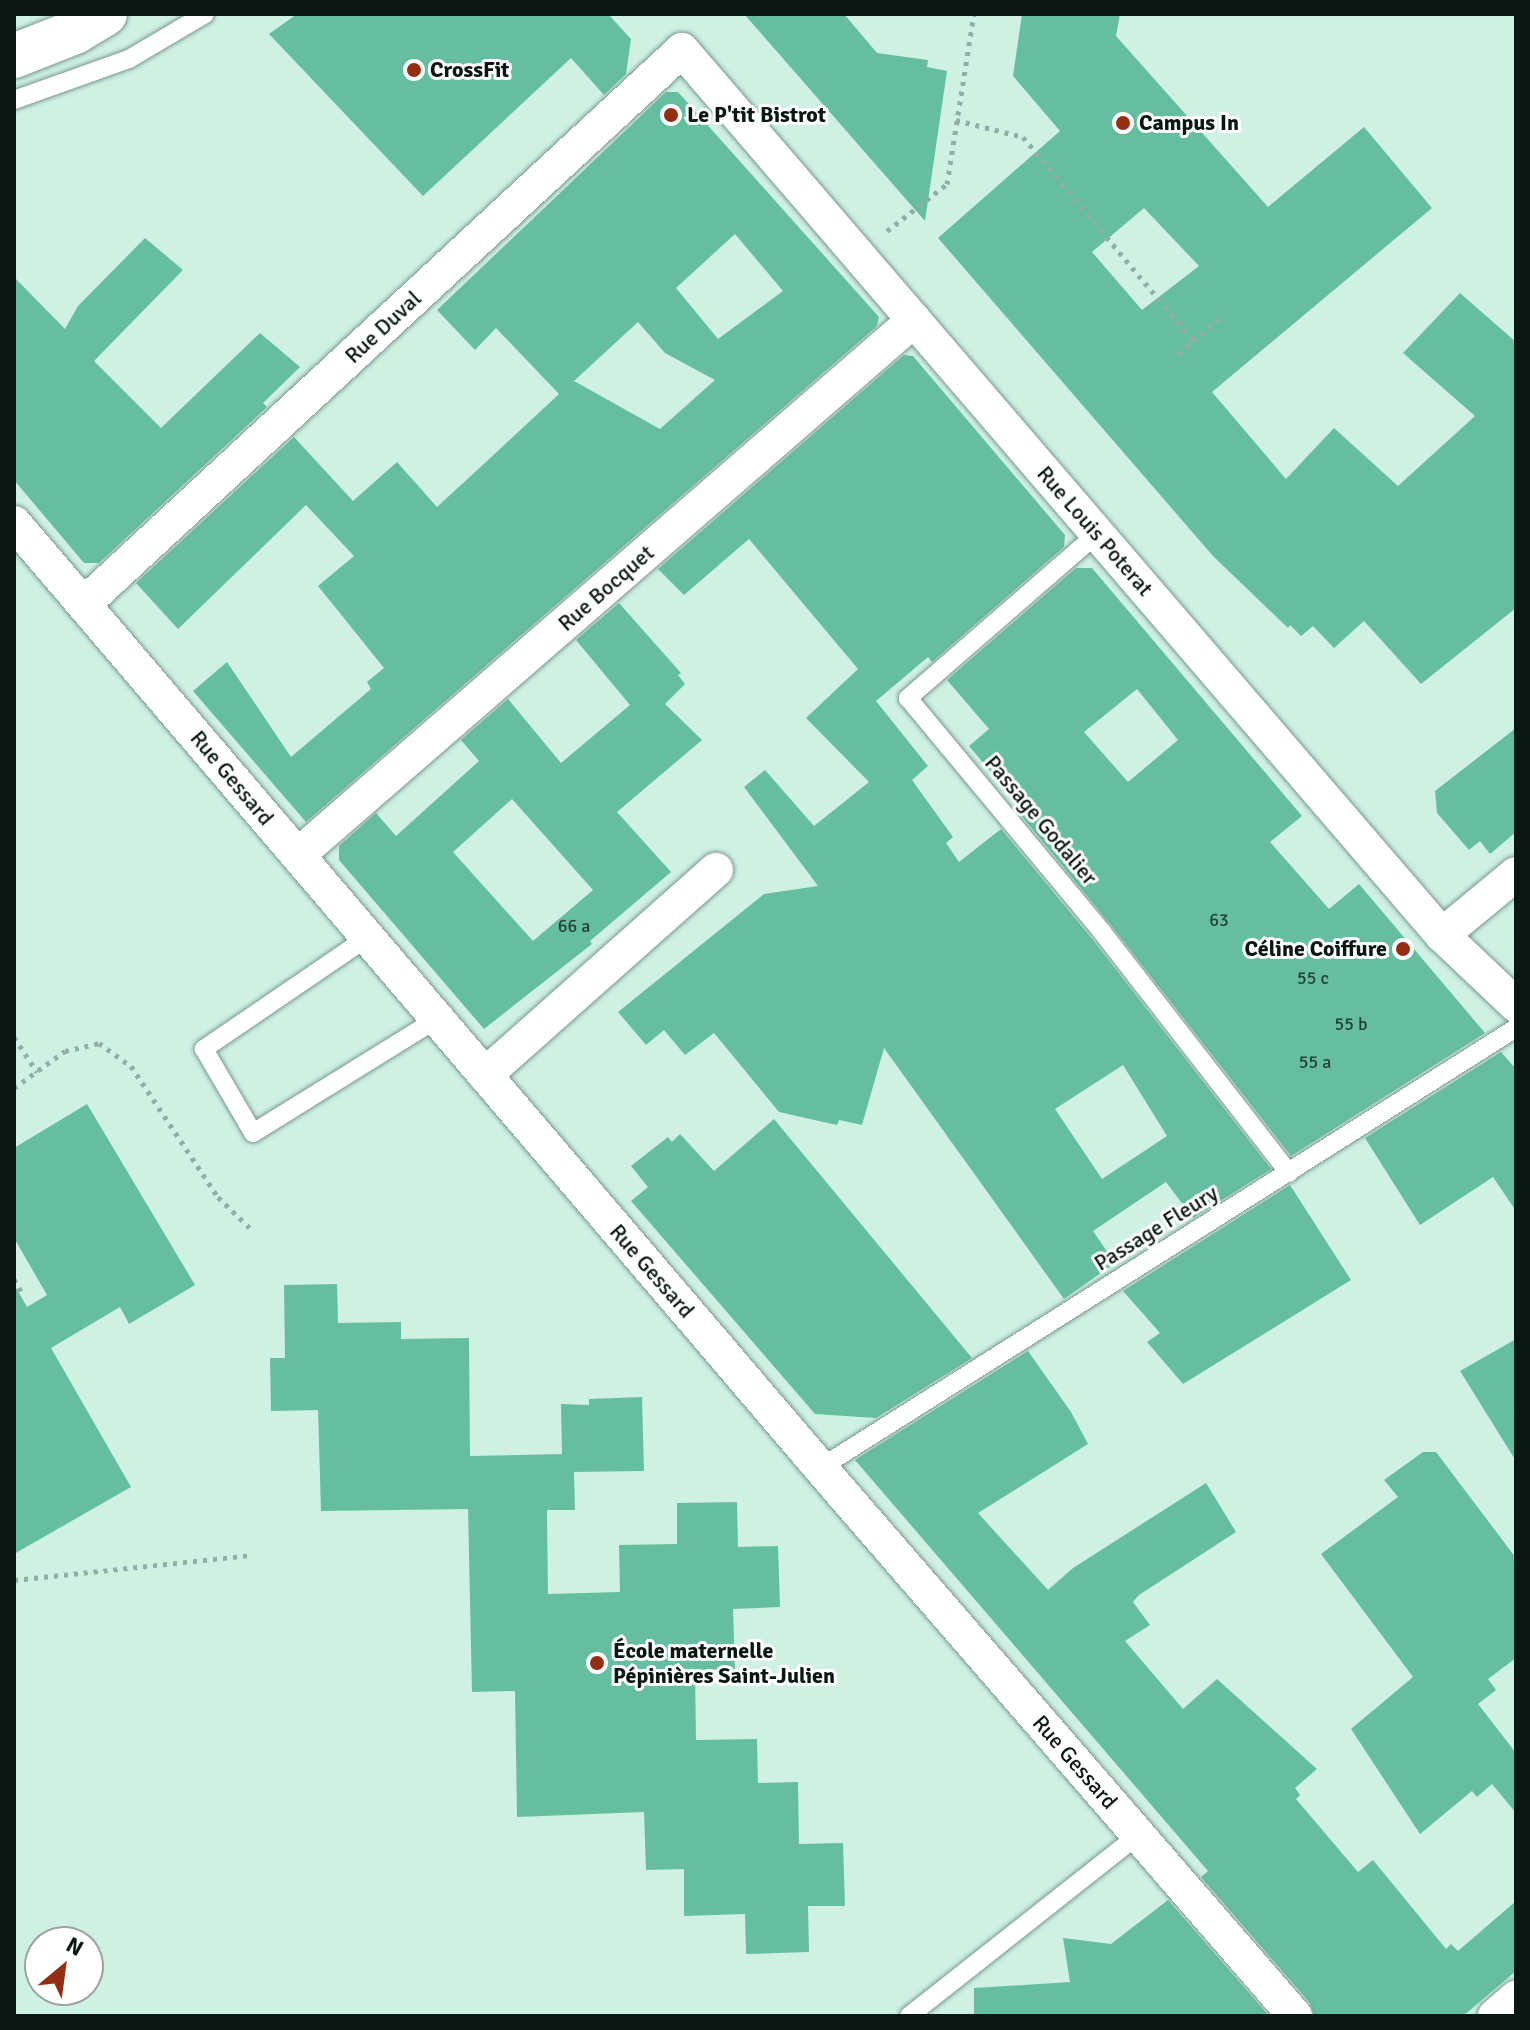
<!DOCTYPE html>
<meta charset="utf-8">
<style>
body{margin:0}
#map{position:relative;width:1530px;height:2030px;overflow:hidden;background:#cff1e4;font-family:Signika,sans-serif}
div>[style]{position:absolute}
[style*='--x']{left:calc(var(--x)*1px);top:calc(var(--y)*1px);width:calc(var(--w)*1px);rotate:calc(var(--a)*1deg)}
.building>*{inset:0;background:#66bea1}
.path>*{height:5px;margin-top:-2.5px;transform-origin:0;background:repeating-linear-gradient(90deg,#92ada3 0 4px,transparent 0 10px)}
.roads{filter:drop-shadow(0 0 2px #79988c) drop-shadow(0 0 2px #79988c)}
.lane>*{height:18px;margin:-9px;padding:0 9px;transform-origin:9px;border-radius:9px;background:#fff}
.street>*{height:34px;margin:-17px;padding:0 17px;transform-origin:17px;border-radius:17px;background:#fff}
.secondary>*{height:44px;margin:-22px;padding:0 22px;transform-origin:22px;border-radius:22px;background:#fff}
.dots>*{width:22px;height:22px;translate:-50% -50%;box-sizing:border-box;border:4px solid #fff;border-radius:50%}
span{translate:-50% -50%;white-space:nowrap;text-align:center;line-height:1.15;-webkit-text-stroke:6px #fff;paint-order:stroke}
.number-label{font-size:18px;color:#214136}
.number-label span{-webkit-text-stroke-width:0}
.poi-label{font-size:22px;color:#0a1712;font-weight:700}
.left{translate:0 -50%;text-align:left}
.right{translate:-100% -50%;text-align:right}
.street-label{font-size:22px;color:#0a1712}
.frame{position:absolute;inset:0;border:16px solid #0a1712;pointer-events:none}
.north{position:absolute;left:24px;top:1926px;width:80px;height:80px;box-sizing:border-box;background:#fff;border:2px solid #9da2a0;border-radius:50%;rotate:29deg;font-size:22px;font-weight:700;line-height:32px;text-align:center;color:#0a1712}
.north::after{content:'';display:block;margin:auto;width:28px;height:36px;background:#952d12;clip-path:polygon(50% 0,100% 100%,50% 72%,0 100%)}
</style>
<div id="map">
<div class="building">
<i style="clip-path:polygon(297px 14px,608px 14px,631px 39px,626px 74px,604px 95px,571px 58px,423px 196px,269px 34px)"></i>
<i style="clip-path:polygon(744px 14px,844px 14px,877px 53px,928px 60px,927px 67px,947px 71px,925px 221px)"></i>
<i style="clip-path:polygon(evenodd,1022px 14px,1120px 14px,1116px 36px,1268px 207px,1364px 127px,1432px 208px,1212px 392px,1286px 479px,1334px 428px,1398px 486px,1475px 416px,1403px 353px,1460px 293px,1516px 342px,1516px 608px,1421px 684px,1364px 621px,1334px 648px,1313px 626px,1301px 636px,1290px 625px,1288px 628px,1213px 556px,938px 238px,1060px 131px,1013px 76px,1022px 14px,1144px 208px,1199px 266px,1142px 310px,1092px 252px,1144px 208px)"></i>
<i style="clip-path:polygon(evenodd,666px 92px,678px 92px,879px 317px,877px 326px,306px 822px,193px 691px,227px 662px,291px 757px,371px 689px,367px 682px,384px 668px,318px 586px,354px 556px,306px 505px,178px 629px,136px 583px,294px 437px,353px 501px,397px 462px,437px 507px,487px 461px,559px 394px,496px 328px,475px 350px,437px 310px,666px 92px,735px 234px,783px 291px,718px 339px,676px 288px,735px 234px,666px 92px,638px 322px,665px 353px,715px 380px,660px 429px,574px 381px,638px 322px)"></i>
<i style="clip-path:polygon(145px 238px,183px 270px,94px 361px,161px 428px,260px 333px,300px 367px,263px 403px,267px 407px,99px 563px,84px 563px,14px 480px,14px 277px,65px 329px,78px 306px)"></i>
<i style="clip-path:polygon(evenodd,904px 355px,913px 356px,1065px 535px,1064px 547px,932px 662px,928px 657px,876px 701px,928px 766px,912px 780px,953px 837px,946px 843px,959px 862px,1001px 829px,1093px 940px,1271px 1169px,1193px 1218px,1166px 1182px,1093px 1231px,1115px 1263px,1064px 1299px,884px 1048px,862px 1125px,839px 1120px,837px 1125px,779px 1112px,714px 1033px,685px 1055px,664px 1030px,646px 1045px,618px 1012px,764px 894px,818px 886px,744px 787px,765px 770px,814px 826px,869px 782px,806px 718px,858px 669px,749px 539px,684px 595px,658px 569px,904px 355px,1123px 1065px,1167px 1136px,1102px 1179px,1055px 1109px,1123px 1065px)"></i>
<i style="clip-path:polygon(evenodd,1076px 568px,1092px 568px,1302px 816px,1270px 842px,1329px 909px,1359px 884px,1485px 1033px,1291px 1156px,1111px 925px,1020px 814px,1024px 811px,969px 746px,989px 729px,947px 680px,1076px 568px,1137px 689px,1178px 740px,1128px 782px,1084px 732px,1137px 689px)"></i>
<i style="clip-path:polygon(evenodd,619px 603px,681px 673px,678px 675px,685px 684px,665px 704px,702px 740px,617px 812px,671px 872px,590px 941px,592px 944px,484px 1029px,339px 860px,339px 846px,376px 813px,396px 836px,479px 761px,461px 740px,508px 699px,561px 763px,630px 705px,576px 640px,619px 603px,512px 799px,593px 890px,533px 941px,453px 852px,512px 799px)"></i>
<i style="clip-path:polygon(1516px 728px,1516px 832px,1490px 854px,1480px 841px,1469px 850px,1437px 813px,1435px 791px)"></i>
<i style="clip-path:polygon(1501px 1052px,1516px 1069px,1516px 1211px,1493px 1177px,1420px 1225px,1365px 1138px)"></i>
<i style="clip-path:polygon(87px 1104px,195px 1285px,129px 1324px,120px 1307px,51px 1348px,131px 1487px,14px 1554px,14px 1284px,27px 1307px,47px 1295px,14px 1238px,14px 1148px)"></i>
<i style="clip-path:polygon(774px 1119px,972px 1358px,876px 1418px,815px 1414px,631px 1201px,648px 1187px,631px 1166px,668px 1137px,672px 1142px,680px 1134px,714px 1171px)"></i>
<i style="clip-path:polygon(1290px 1185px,1351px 1280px,1183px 1384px,1147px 1342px,1160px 1333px,1123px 1291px)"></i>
<i style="clip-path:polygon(337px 1284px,338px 1323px,401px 1322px,401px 1339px,469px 1338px,470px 1456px,562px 1454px,561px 1404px,589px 1405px,589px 1399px,642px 1397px,644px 1471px,574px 1472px,575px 1510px,547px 1510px,548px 1594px,620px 1592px,619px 1545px,677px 1544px,677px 1503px,737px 1502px,738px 1547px,778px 1546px,780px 1607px,733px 1609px,735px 1669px,695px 1670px,696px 1740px,757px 1739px,758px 1783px,798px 1782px,799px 1844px,843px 1843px,845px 1906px,808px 1906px,809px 1952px,746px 1954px,745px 1914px,684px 1916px,684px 1869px,646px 1870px,644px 1812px,517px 1817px,515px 1691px,472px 1692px,468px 1509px,321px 1511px,318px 1410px,271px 1411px,270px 1358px,285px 1358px,284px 1285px)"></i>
<i style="clip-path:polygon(1516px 1339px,1516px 1461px,1460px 1371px)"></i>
<i style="clip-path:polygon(1028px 1351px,1071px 1412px,1088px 1444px,978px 1513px,1048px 1590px,1073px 1568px,1206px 1483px,1236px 1532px,1139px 1595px,1133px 1602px,1150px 1625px,1125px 1641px,1183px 1709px,1217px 1679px,1317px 1769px,1295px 1788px,1300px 1795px,1296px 1799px,1358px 1872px,1373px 1860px,1446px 1949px,1451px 1944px,1458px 1951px,1516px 1901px,1516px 1971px,1463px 2016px,1314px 2016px,1310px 2003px,1201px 1877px,1208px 1871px,855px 1460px)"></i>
<i style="clip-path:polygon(1423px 1452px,1436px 1452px,1516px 1558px,1516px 1658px,1488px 1679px,1496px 1690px,1478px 1704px,1516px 1753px,1516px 1813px,1492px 1784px,1477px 1797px,1472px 1791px,1420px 1834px,1351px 1729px,1413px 1677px,1321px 1554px,1398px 1497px,1384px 1480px)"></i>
<i style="clip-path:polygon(1168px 1900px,1269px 2016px,974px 2016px,974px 1988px,1070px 1982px,1063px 1938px,1111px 1944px)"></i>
</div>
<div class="path">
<i style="--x:956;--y:120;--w:69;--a:14.2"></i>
<i style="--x:1023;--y:137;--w:265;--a:50.1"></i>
<i style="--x:887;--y:231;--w:76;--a:-38.1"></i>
<i style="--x:947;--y:184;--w:172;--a:-81"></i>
<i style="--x:1178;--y:354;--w:57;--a:-40.7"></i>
<i style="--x:14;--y:1037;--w:42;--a:56.7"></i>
<i style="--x:14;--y:1088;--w:63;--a:-36"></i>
<i style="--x:65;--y:1051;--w:35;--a:-13"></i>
<i style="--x:99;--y:1043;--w:39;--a:36"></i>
<i style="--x:131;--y:1066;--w:157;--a:56.4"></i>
<i style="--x:218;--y:1197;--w:47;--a:44.1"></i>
<i style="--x:14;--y:1279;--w:20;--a:60"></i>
<i style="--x:14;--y:1580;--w:238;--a:-6"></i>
</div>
<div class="roads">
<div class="lane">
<i style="--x:14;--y:100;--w:122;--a:-19.6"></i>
<i style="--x:129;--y:59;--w:88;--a:-30.6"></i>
<i style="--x:1098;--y:533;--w:252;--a:139"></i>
<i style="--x:908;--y:698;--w:304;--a:50.3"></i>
<i style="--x:1102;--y:932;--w:305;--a:52.2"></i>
<i style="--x:368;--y:937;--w:199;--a:145.7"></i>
<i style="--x:204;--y:1049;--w:97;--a:59.7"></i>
<i style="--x:253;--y:1133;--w:216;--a:-31.8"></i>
<i style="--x:820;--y:1468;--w:823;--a:-32.3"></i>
<i style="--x:909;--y:2016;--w:292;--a:-38.3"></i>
</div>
<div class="street">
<i style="--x:14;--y:523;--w:1275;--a:49.52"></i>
<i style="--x:842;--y:1493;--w:692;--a:49.1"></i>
<i style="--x:84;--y:604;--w:815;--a:-42.81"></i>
<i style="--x:682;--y:50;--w:1167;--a:49.35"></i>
<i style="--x:1442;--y:935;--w:102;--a:43.4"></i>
<i style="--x:298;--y:855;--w:816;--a:-40.97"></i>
<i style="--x:1442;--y:935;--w:96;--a:-39.5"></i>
<i style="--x:485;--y:1075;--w:309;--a:-41.6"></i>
<i style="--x:1495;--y:2016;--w:28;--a:-41"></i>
</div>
<div class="secondary">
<i style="--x:14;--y:56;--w:66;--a:-21.5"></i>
<i style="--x:75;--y:32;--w:35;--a:-31"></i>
</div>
</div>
<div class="dots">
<i style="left:414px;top:70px;background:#952d12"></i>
<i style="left:671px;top:115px;background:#952d12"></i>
<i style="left:1123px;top:123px;background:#952d12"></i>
<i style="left:1403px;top:949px;background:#952d12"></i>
<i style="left:597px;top:1663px;background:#952d12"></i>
</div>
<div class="number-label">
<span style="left:1219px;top:920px">63</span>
<span style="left:574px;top:926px">66 a</span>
<span style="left:1313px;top:978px">55 c</span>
<span style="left:1351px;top:1024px">55 b</span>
<span style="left:1315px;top:1062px">55 a</span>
</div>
<div class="poi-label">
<span class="left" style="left:430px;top:70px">CrossFit</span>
<span class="left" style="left:687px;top:115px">Le P'tit Bistrot</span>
<span class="left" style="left:1139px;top:123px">Campus In</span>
<span class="right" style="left:1387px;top:949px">Céline Coiffure</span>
<span class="left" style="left:613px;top:1663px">École maternelle<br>Pépinières Saint-Julien</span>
</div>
<div class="street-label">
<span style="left:383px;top:327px;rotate:-43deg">Rue Duval</span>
<span style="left:1095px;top:531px;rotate:49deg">Rue Louis Poterat</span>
<span style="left:606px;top:588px;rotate:-41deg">Rue Bocquet</span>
<span style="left:232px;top:778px;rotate:50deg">Rue Gessard</span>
<span style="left:1041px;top:820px;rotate:50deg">Passage Godalier</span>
<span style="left:1156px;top:1228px;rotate:-32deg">Passage Fleury</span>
<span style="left:652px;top:1271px;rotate:49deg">Rue Gessard</span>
<span style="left:1075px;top:1762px;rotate:49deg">Rue Gessard</span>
</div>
<div class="frame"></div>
<div class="north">N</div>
</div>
